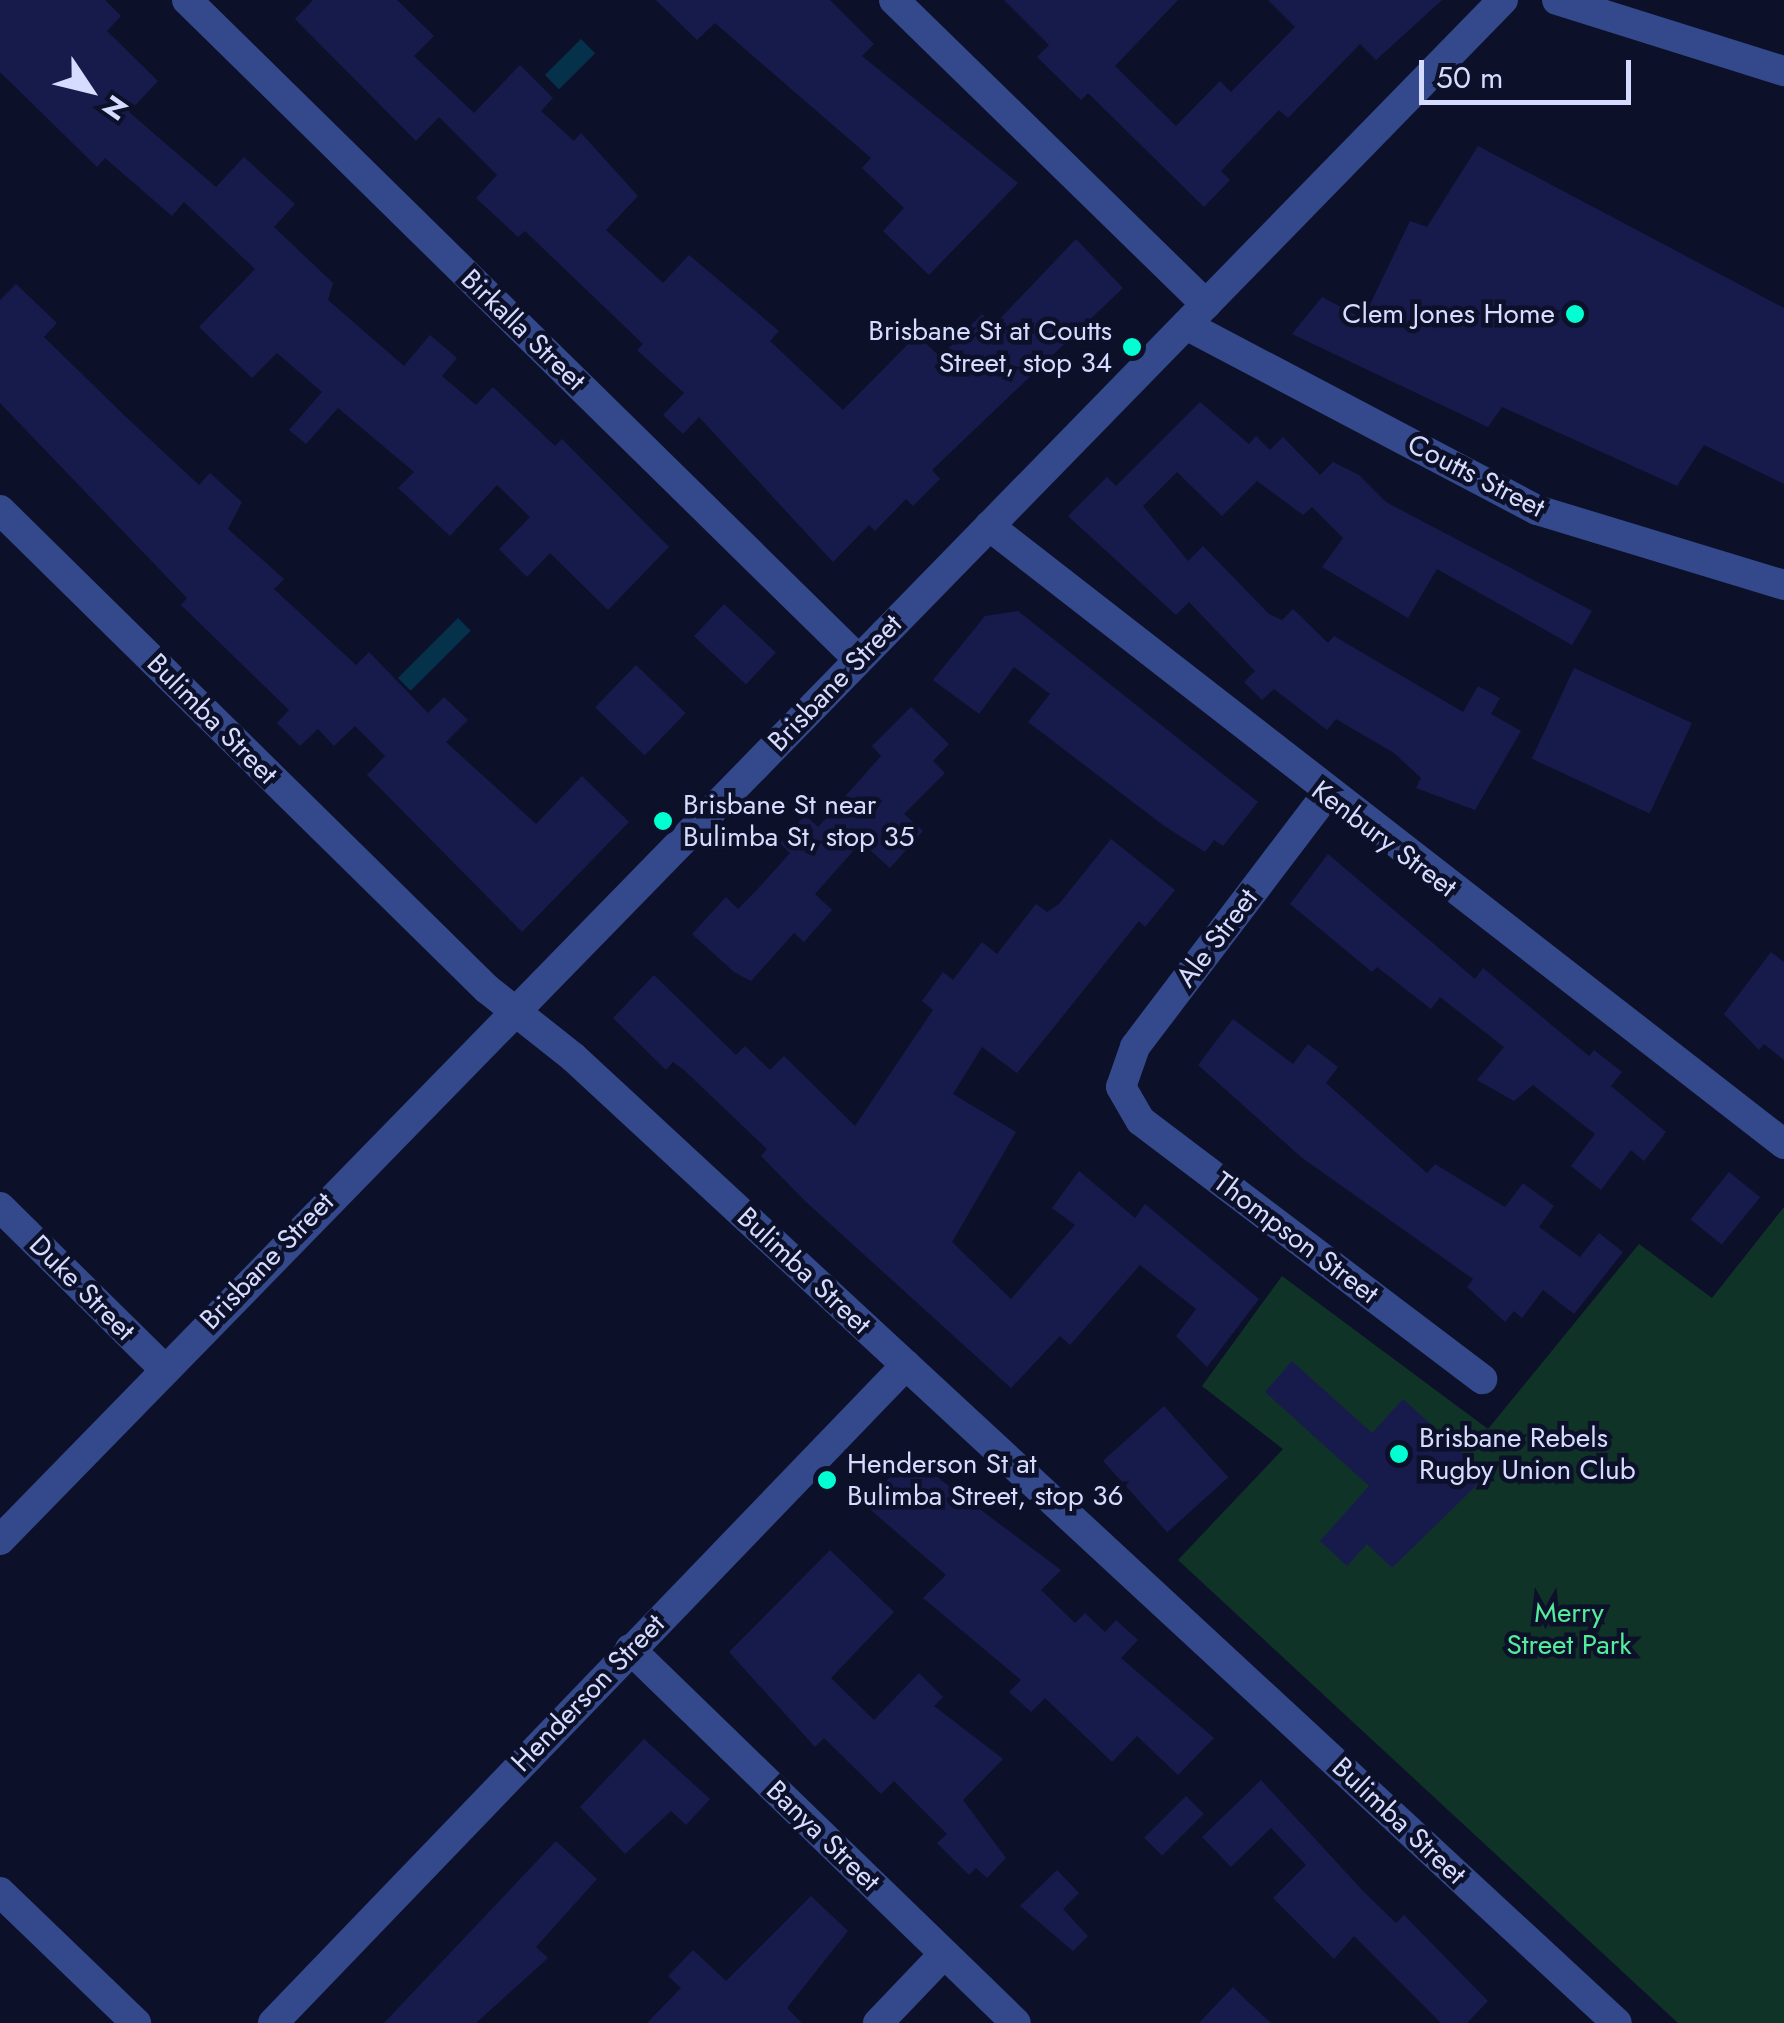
<!DOCTYPE html>
<style>
body{margin:0}
#map{position:relative;width:1784px;height:2023px;overflow:hidden;background:#0d1029;font-family:Jost,sans-serif}
div>[style]{position:absolute}
[style*='--x']{left:calc(var(--x)*1px);top:calc(var(--y)*1px);width:calc(var(--w)*1px);rotate:calc(var(--a)*1deg)}
.green>*{inset:0;background:#103328}
.water>*{inset:0;background:#05314a;transform-origin:0 0}
.building>*{inset:0;background:#171b4c;transform-origin:0 0}
.minor>*{height:30px;margin:-15px;padding:0 15px;transform-origin:15px;border-radius:15px;background:#34498c}
.dots>*{width:28px;height:28px;translate:-50% -50%;box-sizing:border-box;border:5px solid #0d1029;border-radius:50%}
span{translate:-50% -50%;white-space:nowrap;text-align:center;line-height:1.15;-webkit-text-stroke:9px #0d1029;paint-order:stroke}
.poi-label{font-size:28px;color:#d5dcff}
.right{translate:-100% -50%;text-align:right}
.left{translate:0 -50%;text-align:left}
.street-label{font-size:28px;color:#d5dcff}
.park-label{font-size:28px;color:#54eb9b}
.north{position:absolute;left:40px;top:40px;width:100px;height:100px;-webkit-text-stroke:8px #0d1029;paint-order:stroke;rotate:125deg;font-size:28px;font-weight:700;line-height:40px;text-align:center;color:#d5dcff}
.north::after{content:'';display:block;margin:auto;width:35px;height:45px;background:#d5dcff;clip-path:polygon(50% 0,100% 100%,50% 72%,0 100%)}
.scale{position:absolute;left:1419px;top:60px;width:212px;height:45px;box-sizing:border-box;border:5px solid #d5dcff;border-top:0;padding-left:12px;font-size:30px;line-height:35px;white-space:nowrap;color:#d5dcff;-webkit-text-stroke:8px #0d1029;paint-order:stroke}
</style>
<div id="map">
<div class="green">
<i style="clip-path:polygon(1784px 1207px,1784px 2023px,1678px 2023px,1178px 1560px,1283px 1449px,1202px 1386px,1282px 1276px,1488px 1429px,1639px 1244px,1712px 1298px)"></i>
</div>
<div class="water">
<i style="left:581px;top:39px;width:20px;height:51px;rotate:45deg"></i>
<i style="left:458px;top:618px;width:18px;height:85px;rotate:45deg"></i>
</div>
<div class="building">
<i style="clip-path:polygon(0 0,105px 0,121px 16px,107px 31px,158px 81px,129px 112px,216px 187px,244px 157px,295px 204px,274px 227px,333px 283px,328px 300px,404px 366px,430px 335px,457px 358px,442px 376px,476px 405px,493px 387px,555px 446px,562px 439px,669px 547px,608px 610px,550px 553px,527px 577px,499px 549px,530px 517px,497px 485px,450px 536px,398px 488px,414px 472px,338px 408px,306px 444px,289px 430px,322px 392px,277px 353px,252px 378px,199px 327px,255px 269px,184px 202px,172px 216px,105px 158px,97px 167px,0 72px)"></i>
<i style="clip-path:polygon(313px 0,397px 0,434px 36px,414px 56px,474px 113px,520px 65px,553px 98px,541px 111px,574px 141px,581px 133px,638px 196px,606px 230px,663px 283px,689px 255px,779px 331px,770px 341px,843px 410px,917px 335px,940px 357px,982px 314px,994px 325px,1076px 239px,1123px 288px,932px 470px,940px 479px,913px 506px,906px 499px,875px 531px,869px 525px,833px 562px,699px 417px,683px 434px,663px 415px,684px 393px,637px 350px,643px 344px,525px 231px,518px 237px,476px 198px,497px 175px,439px 117px,416px 141px,295px 19px)"></i>
<i style="clip-path:polygon(656px 0,830px 0,874px 44px,862px 56px,1018px 183px,929px 275px,883px 231px,904px 208px,862px 168px,871px 158px,715px 23px,697px 40px)"></i>
<i style="clip-path:polygon(1004px 0,1178px 0,1115px 66px,1176px 126px,1220px 81px,1231px 92px,1295px 27px,1268px 0,1442px 0,1376px 60px,1360px 44px,1288px 118px,1279px 110px,1221px 171px,1230px 180px,1204px 207px,1088px 93px,1081px 100px,1037px 57px,1049px 45px)"></i>
<i style="clip-path:polygon(1478px 146px,1784px 308px,1784px 484px,1704px 445px,1677px 486px,1502px 407px,1488px 427px,1292px 334px,1322px 297px,1363px 319px,1410px 221px,1427px 227px)"></i>
<i style="clip-path:polygon(16px 284px,57px 323px,44px 337px,126px 417px,199px 485px,210px 473px,242px 502px,228px 529px,284px 579px,274px 589px,356px 665px,369px 652px,428px 713px,444px 697px,468px 720px,446px 742px,536px 824px,582px 776px,629px 822px,522px 932px,367px 775px,385px 756px,355px 726px,334px 746px,318px 729px,300px 746px,277px 723px,289px 710px,181px 605px,187px 598px,0 403px,0 300px)"></i>
<i style="clip-path:polygon(1200px 402px,1249px 444px,1256px 436px,1270px 450px,1283px 437px,1320px 475px,1333px 462px,1359px 475px,1386px 502px,1592px 611px,1572px 645px,1437px 569px,1408px 618px,1322px 567px,1343px 538px,1312px 507px,1303px 515px,1257px 481px,1222px 516px,1177px 472px,1143px 506px,1188px 561px,1203px 546px,1269px 614px,1282px 620px,1293px 609px,1328px 643px,1334px 636px,1463px 712px,1478px 686px,1500px 698px,1491px 714px,1521px 731px,1475px 810px,1416px 788px,1421px 778px,1394px 753px,1336px 719px,1327px 730px,1274px 689px,1262px 700px,1244px 682px,1255px 671px,1189px 602px,1176px 615px,1068px 516px,1107px 477px,1116px 486px)"></i>
<i style="left:724px;top:604px;width:71px;height:44px;rotate:43deg"></i>
<i style="clip-path:polygon(1018px 611px,1258px 802px,1223px 846px,1214px 840px,1205px 852px,1163px 825px,1028px 722px,1050px 694px,1014px 667px,979px 714px,933px 680px,985px 616px)"></i>
<i style="left:636px;top:665px;width:69px;height:59px;rotate:44deg"></i>
<i style="left:1574px;top:668px;width:130px;height:100px;rotate:25deg"></i>
<i style="clip-path:polygon(911px 707px,949px 744px,933px 761px,945px 773px,904px 814px,923px 831px,890px 868px,861px 842px,815px 894px,832px 910px,804px 942px,794px 933px,751px 981px,734px 972px,692px 934px,726px 897px,738px 909px,755px 892px,790px 853px,780px 843px,805px 815px,818px 827px,881px 756px,872px 746px)"></i>
<i style="clip-path:polygon(1111px 839px,1175px 890px,1145px 927px,1139px 921px,1017px 1073px,982px 1047px,953px 1094px,1016px 1132px,952px 1242px,1011px 1299px,1075px 1225px,1052px 1208px,1079px 1171px,1135px 1218px,1145px 1204px,1259px 1299px,1207px 1367px,1176px 1336px,1196px 1309px,1140px 1265px,1070px 1345px,1060px 1336px,1011px 1388px,805px 1201px,761px 1156px,767px 1149px,684px 1070px,673px 1062px,666px 1070px,613px 1018px,654px 975px,736px 1055px,745px 1046px,770px 1070px,784px 1056px,855px 1126px,933px 1010px,922px 1001px,943px 972px,953px 980px,982px 942px,997px 954px,1036px 904px,1047px 912px,1059px 904px)"></i>
<i style="clip-path:polygon(1328px 854px,1475px 979px,1483px 968px,1589px 1056px,1594px 1050px,1622px 1072px,1611px 1086px,1666px 1132px,1644px 1161px,1631px 1150px,1601px 1190px,1571px 1166px,1595px 1134px,1533px 1085px,1514px 1101px,1477px 1080px,1504px 1047px,1440px 997px,1431px 1009px,1377px 967px,1372px 972px,1290px 904px)"></i>
<i style="clip-path:polygon(1771px 952px,1784px 962px,1784px 1060px,1764px 1044px,1759px 1050px,1724px 1014px)"></i>
<i style="clip-path:polygon(1233px 1019px,1293px 1064px,1308px 1044px,1338px 1067px,1326px 1083px,1427px 1173px,1435px 1164px,1505px 1207px,1523px 1183px,1554px 1206px,1539px 1227px,1580px 1257px,1599px 1233px,1623px 1252px,1574px 1314px,1543px 1290px,1522px 1318px,1514px 1311px,1505px 1322px,1467px 1287px,1473px 1279px,1301px 1157px,1198px 1065px)"></i>
<i style="left:1729px;top:1172px;width:40px;height:61px;rotate:39deg"></i>
<i style="clip-path:polygon(1292px 1361px,1372px 1433px,1403px 1399px,1487px 1475px,1392px 1568px,1367px 1544px,1347px 1566px,1320px 1541px,1369px 1486px,1265px 1392px)"></i>
<i style="left:1164px;top:1406px;width:96px;height:82px;rotate:48deg"></i>
<i style="clip-path:polygon(909px 1456px,1061px 1570px,1041px 1590px,1075px 1623px,1085px 1613px,1105px 1632px,1116px 1620px,1138px 1640px,1121px 1658px,1214px 1738px,1178px 1775px,1137px 1736px,1112px 1762px,1045px 1698px,1031px 1712px,1009px 1692px,1021px 1680px,923px 1598px,946px 1575px,865px 1505px)"></i>
<i style="clip-path:polygon(830px 1550px,894px 1612px,831px 1678px,874px 1720px,919px 1673px,943px 1697px,934px 1706px,1003px 1759px,963px 1800px,1006px 1858px,987px 1878px,976px 1868px,969px 1875px,937px 1843px,947px 1834px,894px 1781px,881px 1794px,824px 1738px,815px 1747px,729px 1652px)"></i>
<i style="clip-path:polygon(644px 1739px,710px 1799px,686px 1825px,671px 1811px,625px 1854px,580px 1807px)"></i>
<i style="clip-path:polygon(1261px 1780px,1363px 1891px,1396px 1923px,1404px 1915px,1488px 2001px,1467px 2023px,1441px 2023px,1354px 1936px,1334px 1959px,1273px 1898px,1306px 1865px,1271px 1828px,1231px 1867px,1202px 1837px)"></i>
<i style="left:1186px;top:1796px;width:25px;height:59px;rotate:45deg"></i>
<i style="clip-path:polygon(556px 1841px,597px 1879px,536px 1947px,548px 1958px,476px 2023px,384px 2023px)"></i>
<i style="clip-path:polygon(1057px 1870px,1079px 1893px,1063px 1909px,1088px 1936px,1073px 1951px,1020px 1906px)"></i>
<i style="clip-path:polygon(811px 1896px,848px 1931px,787px 2008px,802px 2023px,647px 2023px,681px 1988px,668px 1976px,693px 1950px,726px 1981px)"></i>
<i style="clip-path:polygon(1233px 1987px,1247px 2001px,1271px 2023px,1199px 2023px)"></i>
</div>
<div class="minor">
<i style="--x:187;--y:0;--w:940;--a:44.48"></i>
<i style="--x:894;--y:0;--w:436;--a:44.3"></i>
<i style="--x:1557;--y:0;--w:238;--a:17.4"></i>
<i style="--x:1186;--y:325;--w:397;--a:27.8"></i>
<i style="--x:1537;--y:510;--w:258;--a:16.9"></i>
<i style="--x:0;--y:510;--w:683;--a:44.53"></i>
<i style="--x:487;--y:989;--w:110;--a:38.3"></i>
<i style="--x:573;--y:1057;--w:1422;--a:42.78"></i>
<i style="--x:989;--y:526;--w:1007;--a:37.86"></i>
<i style="--x:1326;--y:795;--w:316;--a:127.2"></i>
<i style="--x:1135;--y:1047;--w:42;--a:109.3"></i>
<i style="--x:1121;--y:1087;--w:39;--a:60"></i>
<i style="--x:1141;--y:1121;--w:428;--a:37.1"></i>
<i style="--x:0;--y:1207;--w:229;--a:44.6"></i>
<i style="--x:0;--y:1540;--w:2152;--a:-45.7"></i>
<i style="--x:630;--y:1649;--w:537;--a:44.1"></i>
<i style="--x:0;--y:1892;--w:189;--a:43.9"></i>
<i style="--x:273;--y:2023;--w:913;--a:-46.11"></i>
<i style="--x:878;--y:2023;--w:95;--a:-46.3"></i>
</div>
<div class="dots">
<i style="left:1575px;top:314px;background:#01ffd1"></i>
<i style="left:1132px;top:347px;background:#01ffd1"></i>
<i style="left:663px;top:821px;background:#01ffd1"></i>
<i style="left:1399px;top:1454px;background:#01ffd1"></i>
<i style="left:827px;top:1480px;background:#01ffd1"></i>
</div>
<div class="poi-label">
<span class="right" style="left:1555px;top:314px">Clem Jones Home</span>
<span class="right" style="left:1112px;top:347px">Brisbane St at Coutts<br>Street, stop 34</span>
<span class="left" style="left:683px;top:821px">Brisbane St near<br>Bulimba St, stop 35</span>
<span class="left" style="left:1419px;top:1454px">Brisbane Rebels<br>Rugby Union Club</span>
<span class="left" style="left:847px;top:1480px">Henderson St at<br>Bulimba Street, stop 36</span>
</div>
<div class="street-label">
<span style="left:523px;top:330px;rotate:44deg">Birkalla Street</span>
<span style="left:1476px;top:476px;rotate:27deg">Coutts Street</span>
<span style="left:835px;top:683px;rotate:-46deg">Brisbane Street</span>
<span style="left:212px;top:719px;rotate:45deg">Bulimba Street</span>
<span style="left:1384px;top:839px;rotate:37deg">Kenbury Street</span>
<span style="left:1217px;top:938px;rotate:-53deg">Ale Street</span>
<span style="left:1296px;top:1238px;rotate:37deg">Thompson Street</span>
<span style="left:267px;top:1261px;rotate:-46deg">Brisbane Street</span>
<span style="left:804px;top:1271px;rotate:43deg">Bulimba Street</span>
<span style="left:82px;top:1288px;rotate:45deg">Duke Street</span>
<span style="left:588px;top:1693px;rotate:-46deg">Henderson Street</span>
<span style="left:1399px;top:1821px;rotate:43deg">Bulimba Street</span>
<span style="left:823px;top:1836px;rotate:44deg">Banya Street</span>
</div>
<div class="park-label">
<span style="left:1569px;top:1629px">Merry<br>Street Park</span>
</div>
<div class="north">N</div>
<div class="scale">50 m</div>
</div>
